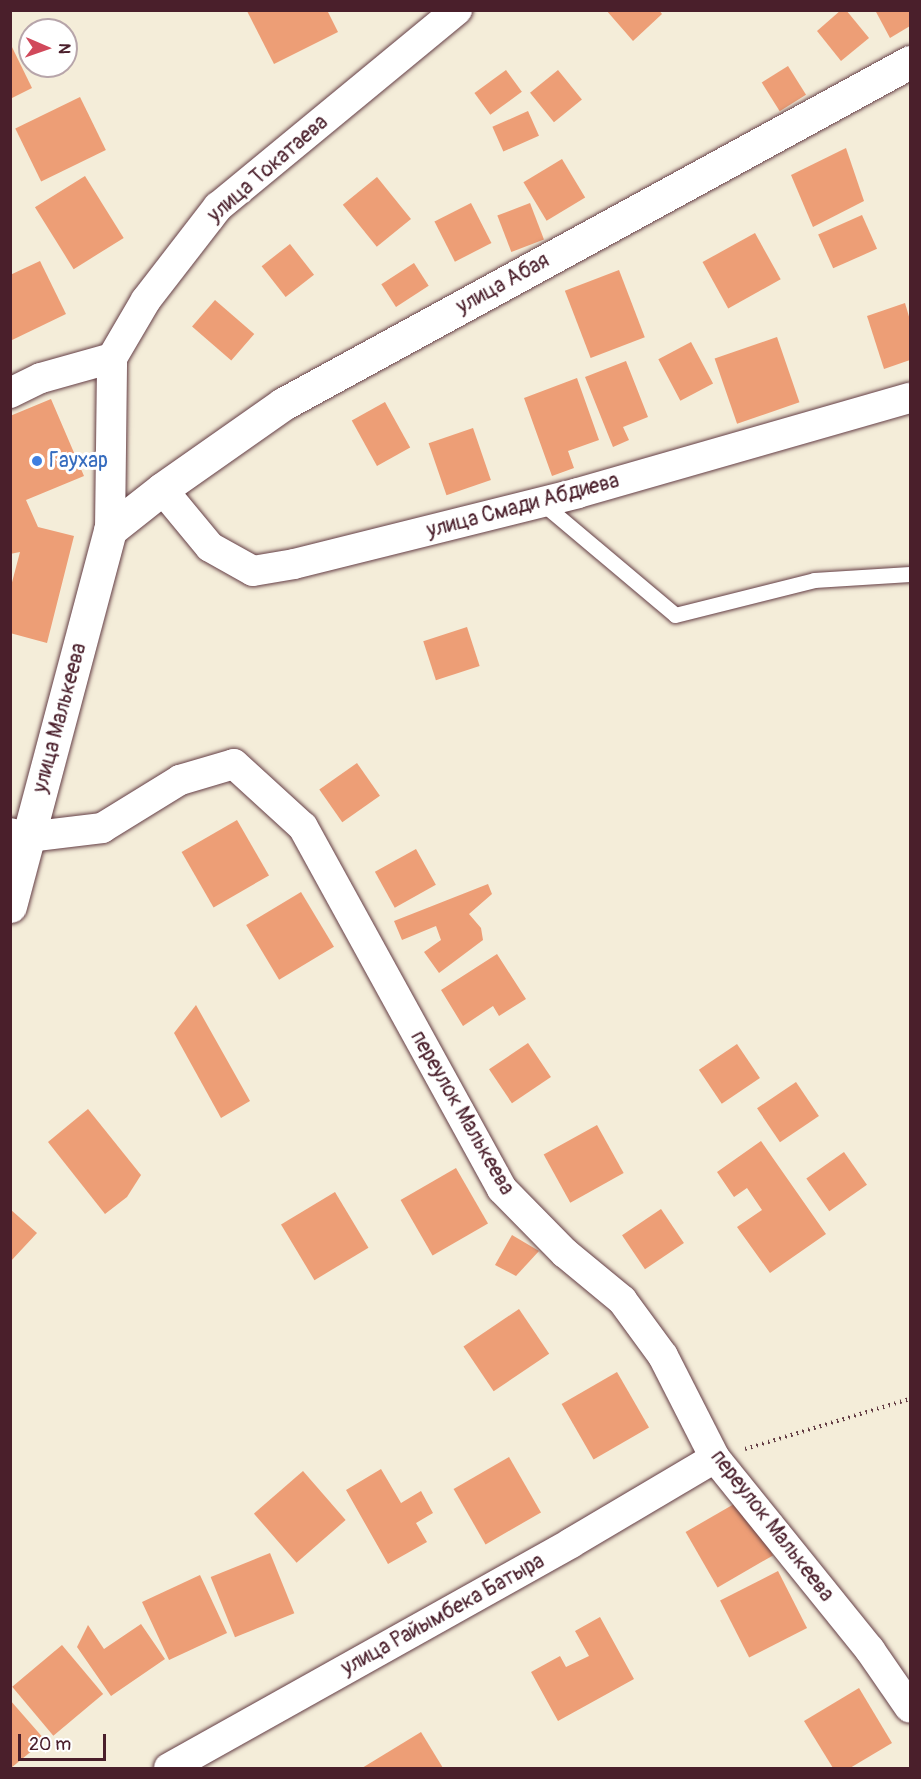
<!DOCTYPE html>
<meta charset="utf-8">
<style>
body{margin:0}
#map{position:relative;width:921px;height:1779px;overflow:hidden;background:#f4edd9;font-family:Pangolin,sans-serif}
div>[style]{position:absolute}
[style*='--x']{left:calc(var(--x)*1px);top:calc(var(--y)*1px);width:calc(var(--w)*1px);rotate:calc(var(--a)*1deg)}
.building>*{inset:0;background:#ed9e76;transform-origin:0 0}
.path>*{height:4px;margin-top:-2px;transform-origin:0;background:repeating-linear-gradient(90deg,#643e45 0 1.5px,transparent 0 6px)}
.roads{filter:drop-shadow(0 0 2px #643e45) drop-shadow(0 0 2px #643e45)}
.service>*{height:15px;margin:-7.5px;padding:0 7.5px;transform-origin:7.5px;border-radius:7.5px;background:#fff}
.minor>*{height:30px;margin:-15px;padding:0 15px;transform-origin:15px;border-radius:15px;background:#fff}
.tertiary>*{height:33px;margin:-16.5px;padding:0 16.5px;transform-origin:16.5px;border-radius:16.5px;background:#fff}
.dots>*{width:16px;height:16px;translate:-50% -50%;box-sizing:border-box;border:3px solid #fff;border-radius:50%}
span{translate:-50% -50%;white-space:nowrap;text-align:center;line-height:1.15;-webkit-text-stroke:6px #fff;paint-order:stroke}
.street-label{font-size:21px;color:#4a1f2b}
.shop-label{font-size:21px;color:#366cbe}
.left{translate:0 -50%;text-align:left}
.frame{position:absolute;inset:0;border:12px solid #4a1f2b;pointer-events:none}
.north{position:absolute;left:18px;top:18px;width:60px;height:60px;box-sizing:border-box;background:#fff;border:2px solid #b7a5aa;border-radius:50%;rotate:92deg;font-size:16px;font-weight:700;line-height:24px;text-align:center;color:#4a1f2b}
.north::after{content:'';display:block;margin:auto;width:21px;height:27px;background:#d1495b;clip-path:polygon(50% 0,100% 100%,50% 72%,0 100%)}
.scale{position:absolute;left:18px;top:1734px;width:88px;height:27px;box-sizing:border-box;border:3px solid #4a1f2b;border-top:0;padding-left:8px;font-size:18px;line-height:21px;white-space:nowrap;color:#4a1f2b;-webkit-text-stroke:4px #fff;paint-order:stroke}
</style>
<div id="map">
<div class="building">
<i style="clip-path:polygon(249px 10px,327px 10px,338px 32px,274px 64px,247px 11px)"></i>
<i style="clip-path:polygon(606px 10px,659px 10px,662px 14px,633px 41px)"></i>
<i style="clip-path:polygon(841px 10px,846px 10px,869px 38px,841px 61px,817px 31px)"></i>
<i style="clip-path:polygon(875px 10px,910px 10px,910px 26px,890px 38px)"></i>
<i style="clip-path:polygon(10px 43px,32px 88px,10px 99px)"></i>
<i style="left:788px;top:66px;width:34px;height:31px;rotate:58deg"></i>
<i style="left:506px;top:70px;width:27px;height:39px;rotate:54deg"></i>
<i style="left:558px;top:70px;width:38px;height:36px;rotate:51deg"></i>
<i style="left:80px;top:97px;width:59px;height:72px;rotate:64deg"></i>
<i style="left:528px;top:111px;width:27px;height:39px;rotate:66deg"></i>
<i style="clip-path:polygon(846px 148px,864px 201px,813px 227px,791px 175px)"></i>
<i style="left:562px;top:159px;width:45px;height:45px;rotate:59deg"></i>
<i style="left:85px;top:176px;width:73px;height:59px;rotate:58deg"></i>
<i style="left:377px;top:177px;width:54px;height:44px;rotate:51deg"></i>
<i style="left:471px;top:203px;width:45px;height:41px;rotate:63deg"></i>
<i style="left:530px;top:203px;width:39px;height:35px;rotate:69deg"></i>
<i style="left:862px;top:215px;width:37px;height:48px;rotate:66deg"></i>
<i style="left:755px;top:233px;width:53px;height:60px;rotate:61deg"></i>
<i style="left:290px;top:244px;width:39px;height:36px;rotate:52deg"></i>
<i style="clip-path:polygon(40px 261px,66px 314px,10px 341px,10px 275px)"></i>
<i style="left:414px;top:263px;width:27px;height:39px;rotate:57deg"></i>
<i style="left:619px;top:270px;width:72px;height:58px;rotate:69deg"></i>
<i style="left:215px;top:300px;width:52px;height:35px;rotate:41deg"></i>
<i style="clip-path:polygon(905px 303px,910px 320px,910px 360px,884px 369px,867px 316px)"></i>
<i style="left:777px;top:337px;width:69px;height:66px;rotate:71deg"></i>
<i style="left:691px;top:342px;width:47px;height:37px;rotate:62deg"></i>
<i style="clip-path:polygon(626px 361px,648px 417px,623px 427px,629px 440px,613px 447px,585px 377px)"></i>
<i style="clip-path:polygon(577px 378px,599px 440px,568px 451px,574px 468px,552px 476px,524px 398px)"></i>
<i style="clip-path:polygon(51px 399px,84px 476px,26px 500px,38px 527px,74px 536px,47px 643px,10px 633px,10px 590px,20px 552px,10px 554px,10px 416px)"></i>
<i style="left:385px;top:402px;width:52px;height:38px;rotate:61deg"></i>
<i style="left:473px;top:428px;width:55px;height:47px;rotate:71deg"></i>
<i style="left:467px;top:627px;width:41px;height:46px;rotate:72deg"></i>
<i style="left:357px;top:763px;width:40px;height:46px;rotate:55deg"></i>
<i style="left:237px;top:820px;width:64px;height:64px;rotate:60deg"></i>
<i style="left:416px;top:849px;width:41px;height:47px;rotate:61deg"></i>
<i style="clip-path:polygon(488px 884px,492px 894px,469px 914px,481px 928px,483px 940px,439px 973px,424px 952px,441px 940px,436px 926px,402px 940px,394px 921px)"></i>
<i style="left:301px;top:892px;width:64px;height:64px;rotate:59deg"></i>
<i style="clip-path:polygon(497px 954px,526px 999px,499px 1016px,493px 1006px,463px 1026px,441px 990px)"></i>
<i style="clip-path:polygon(196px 1005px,250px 1101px,221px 1118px,174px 1033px)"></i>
<i style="left:528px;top:1043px;width:41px;height:47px;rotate:56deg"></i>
<i style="left:737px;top:1044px;width:41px;height:46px;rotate:56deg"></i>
<i style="left:796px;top:1082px;width:41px;height:47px;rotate:56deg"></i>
<i style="clip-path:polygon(88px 1109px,141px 1175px,127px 1197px,105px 1214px,48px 1142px)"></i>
<i style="left:597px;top:1125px;width:55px;height:61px;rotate:61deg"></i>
<i style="clip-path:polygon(761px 1141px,826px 1234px,770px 1273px,737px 1227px,762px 1210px,747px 1188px,734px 1197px,717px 1172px)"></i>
<i style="left:844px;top:1152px;width:40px;height:46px;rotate:55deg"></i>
<i style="left:456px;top:1168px;width:64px;height:64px;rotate:60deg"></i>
<i style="left:335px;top:1192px;width:65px;height:63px;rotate:59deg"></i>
<i style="clip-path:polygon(10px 1209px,37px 1233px,10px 1262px)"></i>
<i style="left:661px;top:1209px;width:41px;height:47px;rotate:56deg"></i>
<i style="clip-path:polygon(512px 1235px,539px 1251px,516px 1276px,495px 1265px)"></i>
<i style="left:519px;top:1309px;width:54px;height:67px;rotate:56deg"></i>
<i style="left:617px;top:1372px;width:64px;height:64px;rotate:60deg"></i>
<i style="left:509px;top:1457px;width:64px;height:64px;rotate:60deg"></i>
<i style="clip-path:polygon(381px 1469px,401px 1503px,421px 1491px,433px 1513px,416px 1523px,427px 1542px,388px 1564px,346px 1490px)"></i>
<i style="left:303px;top:1471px;width:65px;height:65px;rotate:49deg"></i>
<i style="left:741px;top:1500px;width:64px;height:64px;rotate:60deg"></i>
<i style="left:270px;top:1553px;width:65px;height:64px;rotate:68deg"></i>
<i style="left:778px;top:1571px;width:64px;height:65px;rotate:63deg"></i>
<i style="left:200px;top:1575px;width:64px;height:64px;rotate:65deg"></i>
<i style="clip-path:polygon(600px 1617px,634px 1679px,558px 1721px,531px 1672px,560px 1656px,566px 1667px,589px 1656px,575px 1631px)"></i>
<i style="clip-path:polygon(141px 1624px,165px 1659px,111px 1696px,77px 1647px,88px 1625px,104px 1649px)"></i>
<i style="left:62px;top:1645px;width:64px;height:65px;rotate:50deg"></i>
<i style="clip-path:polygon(859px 1688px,892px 1743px,850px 1768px,833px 1768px,804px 1721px)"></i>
<i style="clip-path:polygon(10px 1700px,45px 1740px,11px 1768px,10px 1768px)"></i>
<i style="clip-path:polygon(421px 1732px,443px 1768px,362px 1768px)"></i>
</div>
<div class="path">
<i style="--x:745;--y:1449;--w:172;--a:-16.9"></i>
</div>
<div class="roads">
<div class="service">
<i style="--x:541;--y:502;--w:175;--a:40.1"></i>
<i style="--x:675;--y:615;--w:143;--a:-14.1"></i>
<i style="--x:814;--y:580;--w:96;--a:-3.6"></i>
</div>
<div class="minor">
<i style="--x:10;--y:393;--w:34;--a:-26"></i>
<i style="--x:41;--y:378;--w:74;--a:-15.7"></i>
<i style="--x:162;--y:489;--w:75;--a:50.4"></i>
<i style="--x:210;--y:547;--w:49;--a:29.2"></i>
<i style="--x:253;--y:571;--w:42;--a:-9.7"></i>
<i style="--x:294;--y:564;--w:293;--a:-14"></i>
<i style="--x:578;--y:493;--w:345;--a:-16"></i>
<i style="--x:110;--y:530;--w:172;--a:-89.3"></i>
<i style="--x:112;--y:358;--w:67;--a:-59.6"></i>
<i style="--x:146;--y:300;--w:118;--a:-52.3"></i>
<i style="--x:218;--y:207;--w:310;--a:-39.5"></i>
<i style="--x:10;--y:833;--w:18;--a:13"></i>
<i style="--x:28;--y:837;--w:75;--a:-6.9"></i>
<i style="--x:102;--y:828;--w:92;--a:-31.6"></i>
<i style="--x:180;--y:780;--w:56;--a:-16.5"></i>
<i style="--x:234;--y:764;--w:93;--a:42.4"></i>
<i style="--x:303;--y:827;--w:413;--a:61.2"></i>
<i style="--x:502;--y:1189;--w:90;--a:45.5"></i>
<i style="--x:565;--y:1253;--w:74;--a:39.5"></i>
<i style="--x:622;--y:1300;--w:69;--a:53.8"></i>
<i style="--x:663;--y:1356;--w:114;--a:63"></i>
<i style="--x:715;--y:1458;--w:247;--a:51.1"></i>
<i style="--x:870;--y:1650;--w:70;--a:55.4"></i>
<i style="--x:169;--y:1768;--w:461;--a:-29.2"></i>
<i style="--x:571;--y:1543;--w:167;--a:-30.6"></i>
</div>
<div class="tertiary">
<i style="--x:10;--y:906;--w:389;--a:-75.1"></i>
<i style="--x:110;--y:530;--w:66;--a:-38.3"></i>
<i style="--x:162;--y:489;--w:148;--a:-35.1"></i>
<i style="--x:283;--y:404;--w:714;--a:-28.61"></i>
</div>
</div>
<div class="dots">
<i style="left:37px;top:461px;background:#3f7fe0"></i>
</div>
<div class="street-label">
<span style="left:268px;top:169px;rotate:-41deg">улица Токатаева</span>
<span style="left:503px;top:284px;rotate:-29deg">улица Абая</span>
<span style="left:523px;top:506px;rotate:-15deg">улица Смади Абдиева</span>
<span style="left:60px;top:718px;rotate:-75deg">улица Малькеева</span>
<span style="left:462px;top:1113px;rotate:60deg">переулок Малькеева</span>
<span style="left:772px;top:1526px;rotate:52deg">переулок Малькеева</span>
<span style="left:443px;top:1615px;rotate:-29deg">улица Райымбека Батыра</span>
</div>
<div class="shop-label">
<span class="left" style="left:49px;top:461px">Гаухар</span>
</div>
<div class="frame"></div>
<div class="north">N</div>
<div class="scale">20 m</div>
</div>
